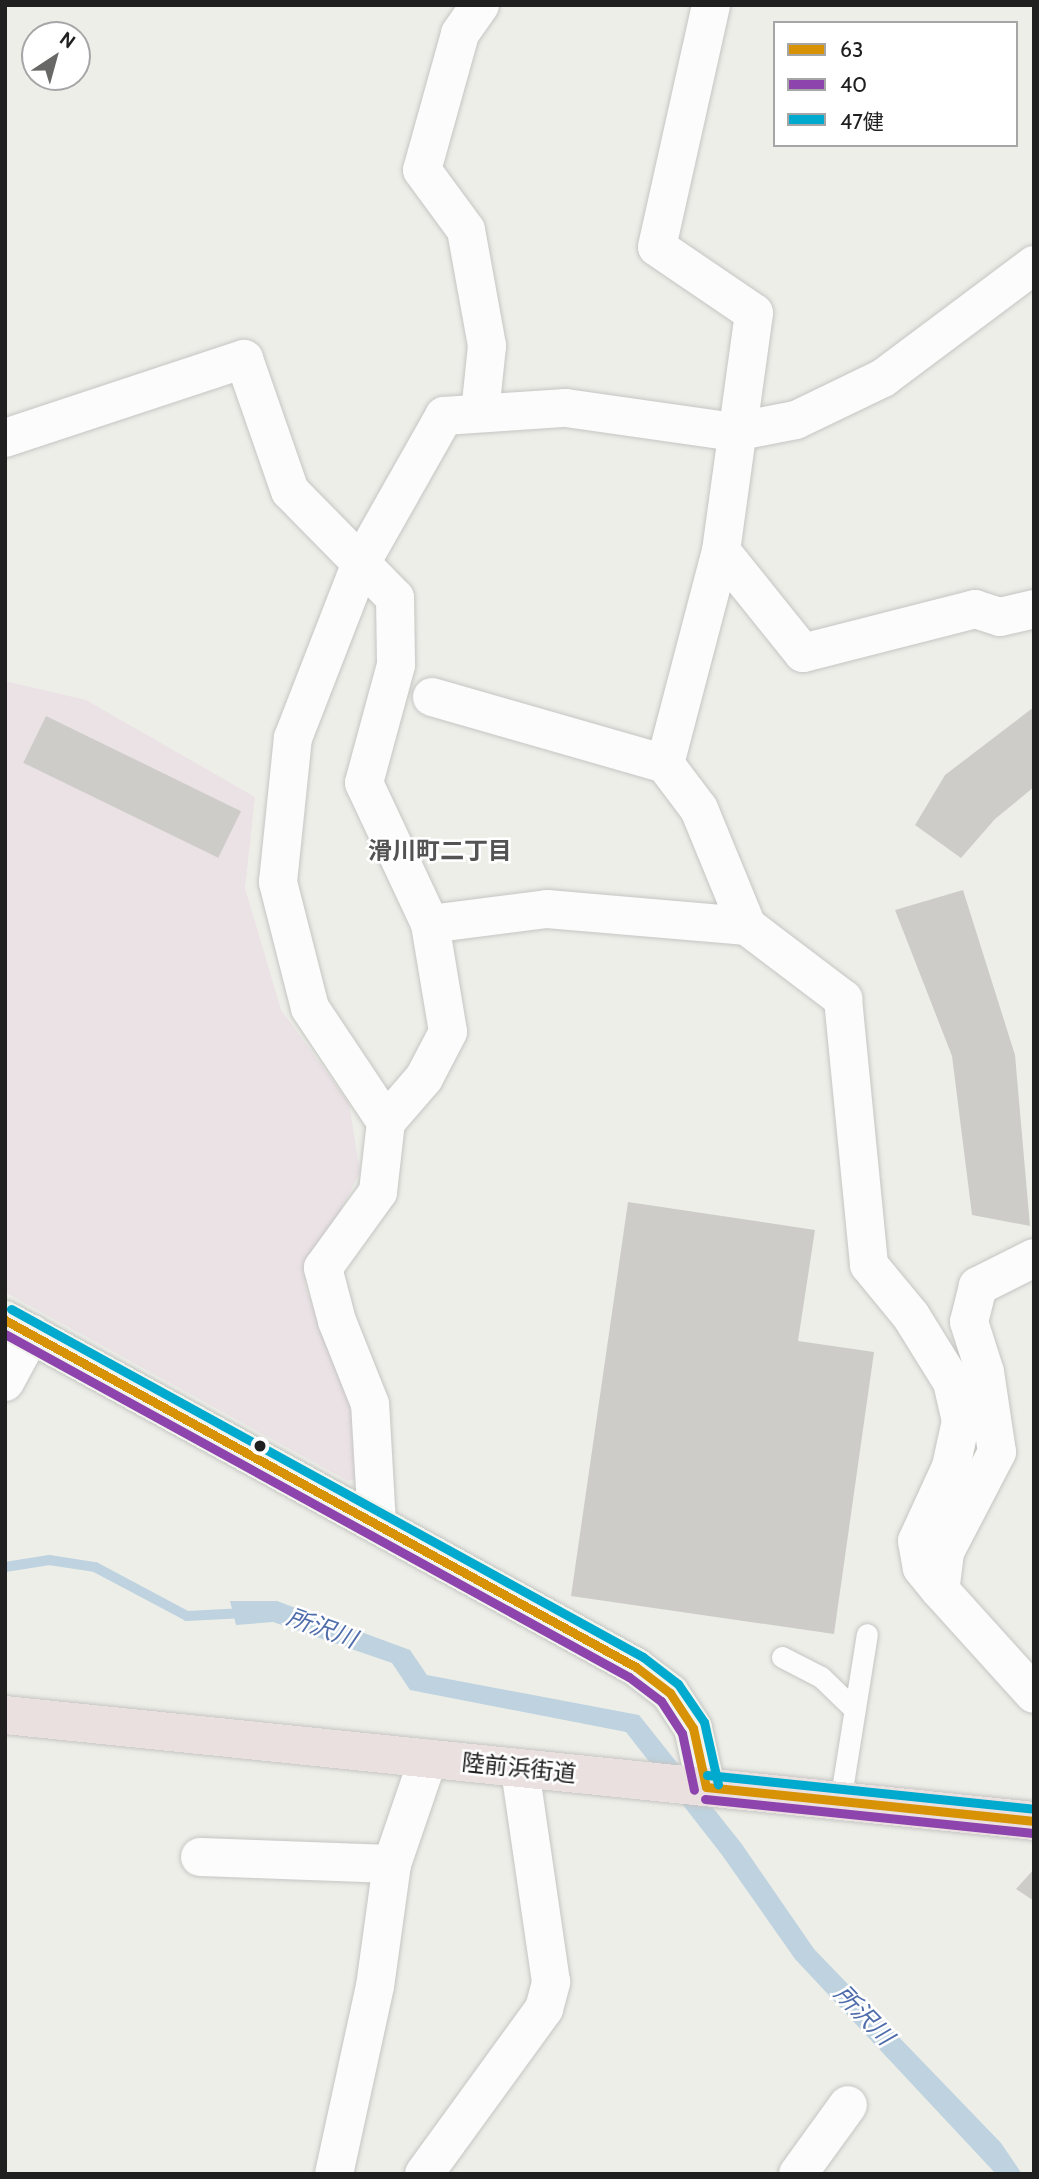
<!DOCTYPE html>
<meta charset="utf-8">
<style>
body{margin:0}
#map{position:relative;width:1039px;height:2179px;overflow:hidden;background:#eeeee9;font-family:Cabin,"Noto Sans JP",sans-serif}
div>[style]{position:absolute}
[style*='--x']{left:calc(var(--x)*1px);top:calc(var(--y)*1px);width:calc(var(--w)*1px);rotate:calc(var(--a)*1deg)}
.industrial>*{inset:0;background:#ebe2e6}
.water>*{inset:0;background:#bed3df}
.stream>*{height:10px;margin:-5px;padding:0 5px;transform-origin:5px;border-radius:5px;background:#bed3df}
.building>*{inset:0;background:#cdccc8;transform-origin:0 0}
.roads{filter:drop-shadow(0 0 2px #c5c5c3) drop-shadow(0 0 2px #c5c5c3)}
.lane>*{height:21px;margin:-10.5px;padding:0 10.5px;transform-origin:10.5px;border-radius:10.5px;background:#fcfcfc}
.street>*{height:38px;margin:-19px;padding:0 19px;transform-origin:19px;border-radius:19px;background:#fcfcfc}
.secondary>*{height:38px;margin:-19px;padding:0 19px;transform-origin:19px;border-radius:19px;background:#f1f4ec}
.highway>*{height:38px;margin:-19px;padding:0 19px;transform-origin:19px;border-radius:19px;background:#ebe0e0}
.bus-1>*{height:9px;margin:-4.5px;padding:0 4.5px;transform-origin:4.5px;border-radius:4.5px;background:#d79205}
.bus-2>*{height:9px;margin:-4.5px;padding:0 4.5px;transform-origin:4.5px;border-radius:4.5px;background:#8e44ad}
.bus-3>*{height:9px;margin:-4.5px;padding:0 4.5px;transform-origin:4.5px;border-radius:4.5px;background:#00a9ce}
.dots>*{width:19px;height:19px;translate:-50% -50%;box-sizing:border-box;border:4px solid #fff;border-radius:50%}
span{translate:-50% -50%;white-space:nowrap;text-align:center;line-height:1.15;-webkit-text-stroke:5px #fff;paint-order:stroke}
.street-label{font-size:23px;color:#202020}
.neighbourhood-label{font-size:24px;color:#535353;font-weight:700}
.water-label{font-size:24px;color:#506dac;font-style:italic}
.frame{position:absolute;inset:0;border:7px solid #202020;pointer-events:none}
.legend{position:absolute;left:773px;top:21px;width:245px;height:126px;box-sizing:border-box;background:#fff;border:2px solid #a6a6a6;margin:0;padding:9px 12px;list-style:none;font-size:21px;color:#202020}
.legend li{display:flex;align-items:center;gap:14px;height:35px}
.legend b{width:35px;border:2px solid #a6a6a6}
.north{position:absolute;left:21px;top:21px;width:70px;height:70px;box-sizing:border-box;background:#fff;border:2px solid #a6a6a6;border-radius:50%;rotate:36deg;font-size:19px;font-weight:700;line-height:28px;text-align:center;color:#202020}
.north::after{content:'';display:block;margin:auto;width:24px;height:32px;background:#686866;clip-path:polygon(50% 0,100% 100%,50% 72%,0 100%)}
</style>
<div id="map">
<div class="industrial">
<i style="clip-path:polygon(5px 681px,86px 700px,255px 797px,245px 888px,281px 1010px,349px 1103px,360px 1172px,304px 1283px,352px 1412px,364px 1477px,348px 1481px,5px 1292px)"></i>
</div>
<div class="water">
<i style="clip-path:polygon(230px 1601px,277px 1601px,410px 1650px,427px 1675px,639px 1715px,741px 1843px,814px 1949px,1001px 2143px,1022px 2174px,996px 2174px,795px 1959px,722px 1855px,626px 1732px,410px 1690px,392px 1663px,273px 1622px,236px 1625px)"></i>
</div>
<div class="stream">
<i style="--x:5;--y:1567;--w:45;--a:-9"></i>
<i style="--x:49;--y:1560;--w:47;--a:8.7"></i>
<i style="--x:95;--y:1567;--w:104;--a:28"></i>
<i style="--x:187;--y:1616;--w:58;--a:-3"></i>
</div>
<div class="building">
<i style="clip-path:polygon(1034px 707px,1034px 787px,995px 819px,961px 858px,915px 825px,945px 775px)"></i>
<i style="left:46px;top:716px;width:217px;height:52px;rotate:26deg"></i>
<i style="clip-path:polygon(963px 890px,1015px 1055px,1030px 1226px,972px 1215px,952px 1056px,895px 910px)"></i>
<i style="clip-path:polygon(628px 1202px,815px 1230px,798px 1341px,874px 1352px,834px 1634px,571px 1596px)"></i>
<i style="clip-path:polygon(1034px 1869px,1034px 1901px,1016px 1889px)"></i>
</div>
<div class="roads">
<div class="lane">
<i style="--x:782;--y:1657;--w:44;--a:27.1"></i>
<i style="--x:821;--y:1677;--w:45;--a:44.1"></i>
<i style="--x:840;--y:1802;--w:170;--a:-80.9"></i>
</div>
<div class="street">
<i style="--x:480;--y:5;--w:35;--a:125"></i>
<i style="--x:460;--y:34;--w:141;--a:105.6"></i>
<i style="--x:422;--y:170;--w:74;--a:53.7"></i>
<i style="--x:466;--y:230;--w:118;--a:79.7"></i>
<i style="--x:487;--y:346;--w:67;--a:96"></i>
<i style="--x:5;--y:438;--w:252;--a:-18.3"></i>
<i style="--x:244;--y:359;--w:140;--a:70.8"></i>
<i style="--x:290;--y:491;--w:150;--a:45.5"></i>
<i style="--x:395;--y:598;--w:67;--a:89.1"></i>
<i style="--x:396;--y:665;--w:122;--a:105.2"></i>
<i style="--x:364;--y:783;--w:156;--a:64.9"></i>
<i style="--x:430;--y:924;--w:109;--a:80.5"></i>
<i style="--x:448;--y:1032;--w:52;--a:117.6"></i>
<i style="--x:424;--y:1078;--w:58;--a:130.8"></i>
<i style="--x:721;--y:551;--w:131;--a:51.2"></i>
<i style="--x:803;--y:653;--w:178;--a:-14.3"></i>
<i style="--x:975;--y:609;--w:26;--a:18"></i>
<i style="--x:1000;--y:617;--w:35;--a:-13"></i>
<i style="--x:432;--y:697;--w:242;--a:16"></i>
<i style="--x:665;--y:764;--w:56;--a:52.9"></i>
<i style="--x:699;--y:809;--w:126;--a:67.7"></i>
<i style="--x:747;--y:926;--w:121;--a:37.2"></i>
<i style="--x:843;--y:999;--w:267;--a:84.4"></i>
<i style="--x:869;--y:1265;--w:66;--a:50.5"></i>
<i style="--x:911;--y:1316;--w:78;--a:58.2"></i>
<i style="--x:952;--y:1382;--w:40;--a:77"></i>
<i style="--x:961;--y:1421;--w:47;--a:102.3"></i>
<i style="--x:951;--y:1467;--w:81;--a:114.7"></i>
<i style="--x:917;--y:1541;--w:27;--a:80"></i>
<i style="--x:922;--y:1568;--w:28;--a:51"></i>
<i style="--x:665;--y:764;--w:220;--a:-75.3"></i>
<i style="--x:721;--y:551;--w:240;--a:-82.1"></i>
<i style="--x:754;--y:313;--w:117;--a:-145.8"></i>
<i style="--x:657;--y:247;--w:248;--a:-77.4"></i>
<i style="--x:430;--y:924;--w:118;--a:-7.3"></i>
<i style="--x:547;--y:909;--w:201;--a:4.9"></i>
<i style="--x:1034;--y:1258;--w:63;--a:153.4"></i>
<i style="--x:978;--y:1286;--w:37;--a:104"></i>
<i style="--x:969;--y:1322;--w:52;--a:72.3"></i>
<i style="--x:985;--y:1372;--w:81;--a:81.5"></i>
<i style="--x:997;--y:1452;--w:113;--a:117.5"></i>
<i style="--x:945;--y:1552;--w:38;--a:97"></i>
<i style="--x:940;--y:1590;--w:140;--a:47.9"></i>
<i style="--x:5;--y:1382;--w:55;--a:-61.6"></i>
<i style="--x:377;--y:1524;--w:120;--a:-93.3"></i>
<i style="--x:370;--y:1404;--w:89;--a:-111.7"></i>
<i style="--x:337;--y:1321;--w:55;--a:-104.8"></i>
<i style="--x:323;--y:1268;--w:94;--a:-54.1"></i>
<i style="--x:378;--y:1192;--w:70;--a:-83.5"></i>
<i style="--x:386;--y:1122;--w:137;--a:-123.7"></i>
<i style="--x:310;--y:1008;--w:130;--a:-104.3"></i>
<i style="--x:278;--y:882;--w:145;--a:-84.1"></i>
<i style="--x:293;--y:738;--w:188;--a:-68.8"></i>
<i style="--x:361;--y:563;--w:169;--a:-60.5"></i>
<i style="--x:444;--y:416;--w:122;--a:-3.8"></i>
<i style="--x:566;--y:408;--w:170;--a:8.1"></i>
<i style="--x:734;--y:432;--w:63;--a:-11"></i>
<i style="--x:796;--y:420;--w:97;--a:-25.8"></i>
<i style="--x:883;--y:378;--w:189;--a:-36.8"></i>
<i style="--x:200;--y:1857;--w:192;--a:2.1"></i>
<i style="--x:392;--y:1864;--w:123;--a:97.9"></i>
<i style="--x:375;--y:1986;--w:192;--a:102.3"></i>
<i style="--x:392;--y:1864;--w:111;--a:-71.1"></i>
<i style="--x:424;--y:2174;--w:204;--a:-54"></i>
<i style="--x:544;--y:2009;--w:28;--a:-75"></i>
<i style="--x:551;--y:1982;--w:215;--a:-98.3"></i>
<i style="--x:798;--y:2174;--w:85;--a:-54.1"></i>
</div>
<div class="secondary">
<i style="--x:5;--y:1320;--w:720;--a:28.81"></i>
<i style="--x:636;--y:1667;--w:43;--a:37.4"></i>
<i style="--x:670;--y:1693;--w:42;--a:56.7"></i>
<i style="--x:693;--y:1728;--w:60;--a:77.6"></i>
</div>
<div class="highway">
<i style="--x:5;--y:1715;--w:1034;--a:5.88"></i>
</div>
</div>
<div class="bus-1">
<i style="--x:5;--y:1320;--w:720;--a:28.81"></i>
<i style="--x:636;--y:1667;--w:43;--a:37.4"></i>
<i style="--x:670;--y:1693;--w:42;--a:56.7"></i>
<i style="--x:693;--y:1728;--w:60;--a:77.6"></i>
<i style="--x:706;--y:1787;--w:330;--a:5.9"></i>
</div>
<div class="bus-2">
<i style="--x:5;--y:1334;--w:712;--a:28.8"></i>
<i style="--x:629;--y:1677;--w:40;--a:37"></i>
<i style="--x:661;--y:1701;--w:38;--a:57"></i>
<i style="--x:682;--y:1733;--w:58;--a:78.1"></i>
<i style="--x:705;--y:1799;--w:330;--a:5.9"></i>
</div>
<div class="bus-3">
<i style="--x:11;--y:1309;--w:721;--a:28.84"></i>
<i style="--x:643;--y:1657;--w:44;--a:37.6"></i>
<i style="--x:678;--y:1684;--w:46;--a:55.6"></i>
<i style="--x:704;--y:1722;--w:64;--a:77.3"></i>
<i style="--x:707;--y:1775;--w:329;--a:5.9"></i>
</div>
<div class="dots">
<i style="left:260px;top:1446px;background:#202020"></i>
</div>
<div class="street-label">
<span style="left:519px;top:1768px;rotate:6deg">陸前浜街道</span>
</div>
<div class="neighbourhood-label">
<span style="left:440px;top:851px">滑川町二丁目</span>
</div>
<div class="water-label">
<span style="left:322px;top:1628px;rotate:20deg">所沢川</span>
<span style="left:864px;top:2015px;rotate:46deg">所沢川</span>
</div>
<div class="frame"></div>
<ul class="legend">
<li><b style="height:9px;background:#d79205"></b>63</li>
<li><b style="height:9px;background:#8e44ad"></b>40</li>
<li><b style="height:9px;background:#00a9ce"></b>47健</li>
</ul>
<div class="north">N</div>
</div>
